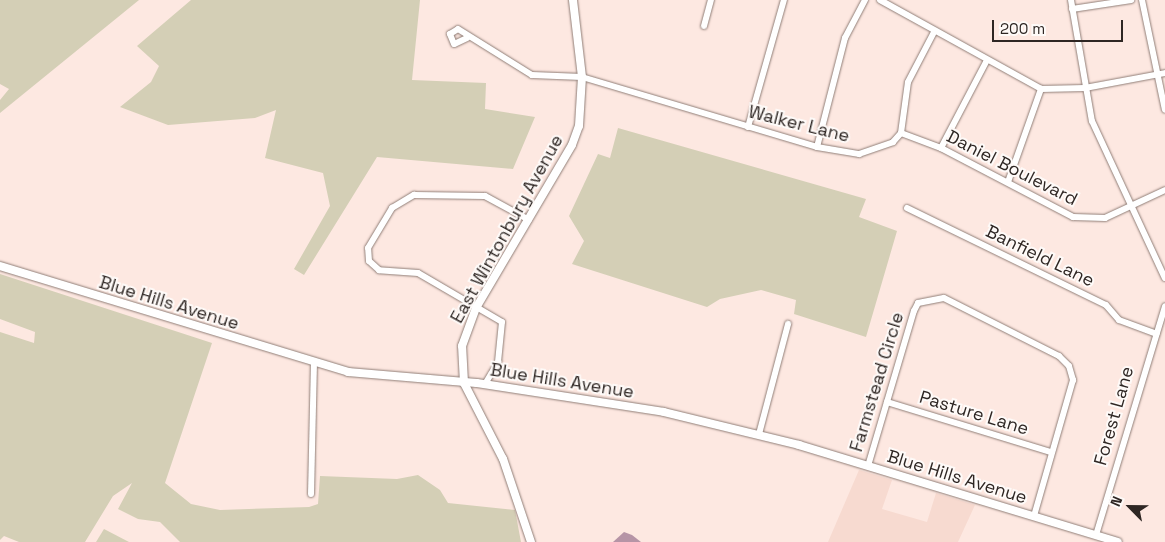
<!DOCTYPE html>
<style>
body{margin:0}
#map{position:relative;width:1165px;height:542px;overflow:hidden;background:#fde8e1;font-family:"Space Grotesk",sans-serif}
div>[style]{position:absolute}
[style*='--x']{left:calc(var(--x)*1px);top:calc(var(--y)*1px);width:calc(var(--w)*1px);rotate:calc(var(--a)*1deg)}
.built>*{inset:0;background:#f7dad0}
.green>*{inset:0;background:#d4cfb6}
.water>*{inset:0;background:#b694a6}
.roads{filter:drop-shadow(0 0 1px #907e77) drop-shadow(0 0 1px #907e77)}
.minor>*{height:6px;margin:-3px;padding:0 3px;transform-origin:3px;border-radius:3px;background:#fff}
.major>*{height:8px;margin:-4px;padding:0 4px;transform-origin:4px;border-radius:4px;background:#fff}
span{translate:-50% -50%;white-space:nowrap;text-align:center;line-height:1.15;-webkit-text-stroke:4px #fefaf8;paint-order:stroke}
.street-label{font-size:18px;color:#2e2623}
.north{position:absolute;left:1105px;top:482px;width:50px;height:50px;-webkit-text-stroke:4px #fefaf8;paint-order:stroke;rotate:293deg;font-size:14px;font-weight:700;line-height:20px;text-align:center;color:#2e2623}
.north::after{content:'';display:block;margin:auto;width:18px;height:22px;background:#2e2623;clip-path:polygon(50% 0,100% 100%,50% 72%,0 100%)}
.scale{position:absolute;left:992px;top:20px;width:131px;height:22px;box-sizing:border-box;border:2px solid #2e2623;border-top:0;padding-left:6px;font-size:15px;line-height:18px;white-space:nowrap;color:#2e2623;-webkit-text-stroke:4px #fefaf8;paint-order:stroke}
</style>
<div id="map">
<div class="built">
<i style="clip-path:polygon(859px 470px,892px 480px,882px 509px,927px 522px,936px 493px,975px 505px,958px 542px,828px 542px)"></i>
</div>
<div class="green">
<i style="clip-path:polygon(0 0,139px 0,0 113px,0 100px,9px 89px,0 84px)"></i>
<i style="clip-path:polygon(191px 0,420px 0,412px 80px,486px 83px,485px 109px,535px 117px,513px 169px,377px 157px,304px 275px,294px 269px,330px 206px,323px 173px,265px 158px,276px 110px,255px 118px,168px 125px,120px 107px,151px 82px,159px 66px,137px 46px)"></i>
<i style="clip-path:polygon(618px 128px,866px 199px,859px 217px,897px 231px,866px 337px,794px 314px,796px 300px,761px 290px,720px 299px,707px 307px,572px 264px,584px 241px,569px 216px,598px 154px,610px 158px)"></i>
<i style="clip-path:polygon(0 274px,212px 343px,165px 483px,191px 504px,220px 510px,309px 507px,318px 504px,320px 476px,397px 479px,418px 475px,440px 490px,448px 503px,515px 510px,521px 542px,180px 542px,160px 522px,138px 519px,118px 509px,132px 483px,113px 496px,85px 542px,19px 542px,4px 536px,0 540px,0 332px,34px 343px,35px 332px,0 319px)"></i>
<i style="clip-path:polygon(104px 529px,129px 542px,96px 542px)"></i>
</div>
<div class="water">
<i style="clip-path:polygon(624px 532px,632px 535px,641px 542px,613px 542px)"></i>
</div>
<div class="roads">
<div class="minor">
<i style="--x:880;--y:0;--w:184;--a:28.9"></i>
<i style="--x:1041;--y:89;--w:44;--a:-1.3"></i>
<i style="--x:1085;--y:88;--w:81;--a:-10.6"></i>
<i style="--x:1071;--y:0;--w:123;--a:80.2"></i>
<i style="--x:1092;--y:121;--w:173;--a:65.1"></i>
<i style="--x:1142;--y:0;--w:112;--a:78.2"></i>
<i style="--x:1072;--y:9;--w:60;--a:-8.7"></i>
<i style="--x:704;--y:26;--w:27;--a:-75"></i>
<i style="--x:467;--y:38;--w:14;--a:155"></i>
<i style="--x:454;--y:44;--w:11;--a:-112"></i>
<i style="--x:450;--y:34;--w:9;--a:-32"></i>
<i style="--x:458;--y:29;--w:87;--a:31.9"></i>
<i style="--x:532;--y:75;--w:50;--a:2.3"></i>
<i style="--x:582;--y:77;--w:245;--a:16.6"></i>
<i style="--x:817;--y:147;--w:43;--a:9.5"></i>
<i style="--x:859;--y:154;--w:36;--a:-19"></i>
<i style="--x:893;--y:142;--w:12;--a:-48"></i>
<i style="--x:901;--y:133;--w:51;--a:-82.2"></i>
<i style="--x:908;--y:82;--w:56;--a:-62.5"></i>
<i style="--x:748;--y:127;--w:132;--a:-74.2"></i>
<i style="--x:901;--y:133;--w:43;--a:20.6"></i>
<i style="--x:941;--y:148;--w:149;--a:27.6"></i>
<i style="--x:1073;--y:217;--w:32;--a:2"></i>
<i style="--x:1105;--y:218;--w:66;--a:-25"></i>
<i style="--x:817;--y:147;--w:113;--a:-75.6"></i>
<i style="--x:845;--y:38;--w:43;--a:-62.2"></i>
<i style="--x:941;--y:148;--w:97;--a:-62.4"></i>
<i style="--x:1008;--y:182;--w:99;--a:-70.5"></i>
<i style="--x:907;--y:208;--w:221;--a:26"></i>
<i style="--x:1106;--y:305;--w:20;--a:49"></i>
<i style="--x:1119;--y:320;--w:40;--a:20.2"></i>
<i style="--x:485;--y:384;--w:26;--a:-59"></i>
<i style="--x:498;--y:362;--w:40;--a:-84.3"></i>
<i style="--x:502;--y:322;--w:97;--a:-149.7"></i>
<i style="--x:418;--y:273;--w:39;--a:-176"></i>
<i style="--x:379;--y:270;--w:13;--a:-138"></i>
<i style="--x:369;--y:261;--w:13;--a:-94"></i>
<i style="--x:368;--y:248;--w:47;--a:-59"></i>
<i style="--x:392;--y:208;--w:26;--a:-31"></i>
<i style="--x:414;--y:195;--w:71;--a:0.8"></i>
<i style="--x:485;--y:196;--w:50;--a:28.6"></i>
<i style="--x:887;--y:402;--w:171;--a:17"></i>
<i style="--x:759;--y:434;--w:114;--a:-75.2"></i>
<i style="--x:868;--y:466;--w:162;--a:-73.5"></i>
<i style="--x:914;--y:311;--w:9;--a:-63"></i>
<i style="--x:918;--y:303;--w:26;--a:-11"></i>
<i style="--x:944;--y:298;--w:129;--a:26.8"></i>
<i style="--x:1059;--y:356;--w:14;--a:45"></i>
<i style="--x:1069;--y:366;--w:15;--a:74"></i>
<i style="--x:1073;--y:380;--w:141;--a:106"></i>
<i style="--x:311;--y:494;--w:131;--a:-88.7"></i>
<i style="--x:1096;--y:535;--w:239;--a:-73.2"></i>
</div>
<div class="major">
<i style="--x:0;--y:266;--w:364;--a:16.9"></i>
<i style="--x:348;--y:372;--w:129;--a:4.9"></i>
<i style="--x:477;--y:383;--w:189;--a:8.8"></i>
<i style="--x:664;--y:412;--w:139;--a:13.7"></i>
<i style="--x:799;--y:445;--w:333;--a:16.9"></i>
<i style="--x:531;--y:542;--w:88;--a:-108.6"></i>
<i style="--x:503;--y:459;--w:85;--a:-117.2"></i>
<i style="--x:464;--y:383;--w:37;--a:-93"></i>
<i style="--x:462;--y:346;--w:40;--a:-69.8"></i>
<i style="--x:476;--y:308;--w:189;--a:-59.5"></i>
<i style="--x:572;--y:145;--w:20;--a:-70"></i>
<i style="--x:579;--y:126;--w:49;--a:-86.5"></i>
<i style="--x:582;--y:77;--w:78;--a:-96.7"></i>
</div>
</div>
<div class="street-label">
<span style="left:799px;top:124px;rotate:14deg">Walker Lane</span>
<span style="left:1012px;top:168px;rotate:27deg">Daniel Boulevard</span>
<span style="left:507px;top:229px;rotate:-61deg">East Wintonbury Avenue</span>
<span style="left:1040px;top:256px;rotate:26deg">Banfield Lane</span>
<span style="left:169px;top:303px;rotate:17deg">Blue Hills Avenue</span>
<span style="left:562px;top:381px;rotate:9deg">Blue Hills Avenue</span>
<span style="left:877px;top:382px;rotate:-73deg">Farmstead Circle</span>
<span style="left:974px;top:413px;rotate:17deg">Pasture Lane</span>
<span style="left:1114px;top:416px;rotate:-74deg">Forest Lane</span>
<span style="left:957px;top:477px;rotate:17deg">Blue Hills Avenue</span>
</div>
<div class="north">N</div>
<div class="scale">200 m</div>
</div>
